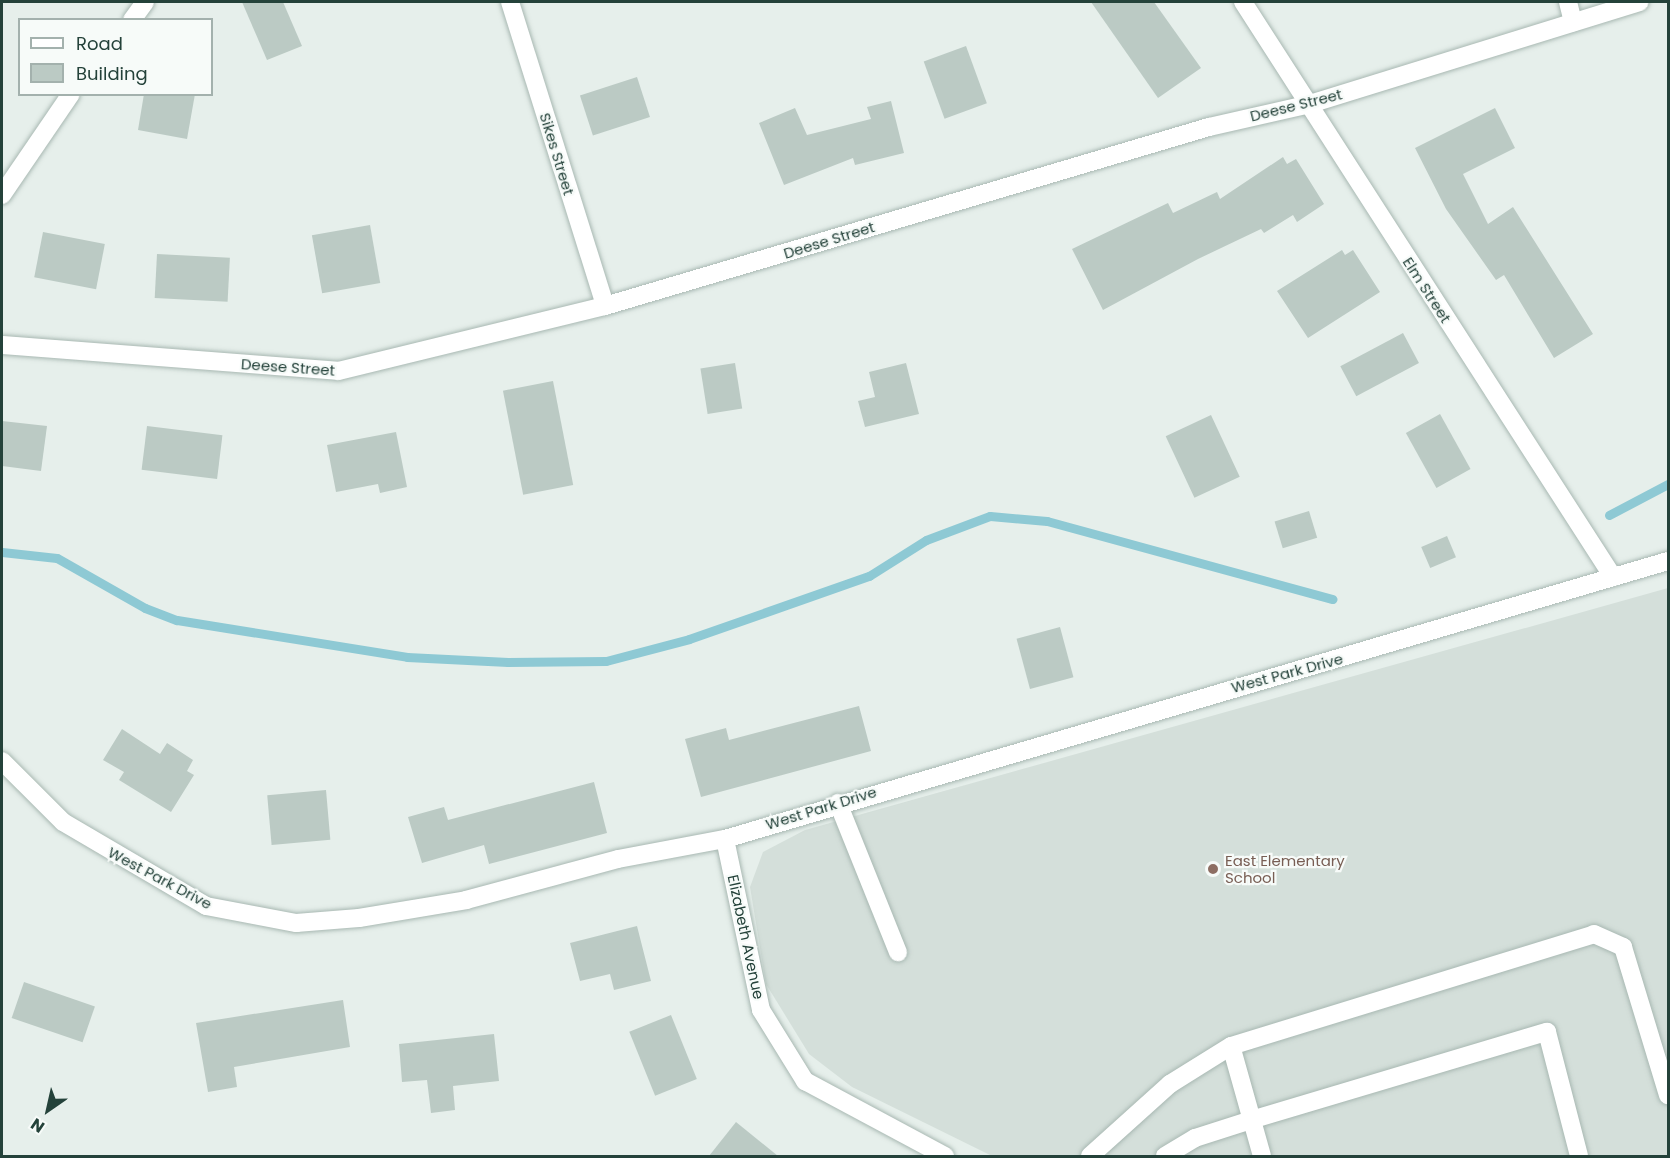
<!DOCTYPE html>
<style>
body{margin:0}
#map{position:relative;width:1670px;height:1158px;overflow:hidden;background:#e6efeb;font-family:Poppins,sans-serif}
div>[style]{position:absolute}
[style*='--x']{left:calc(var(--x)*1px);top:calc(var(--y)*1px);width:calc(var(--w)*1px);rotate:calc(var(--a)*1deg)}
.built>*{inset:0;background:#d4dfda}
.stream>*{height:9px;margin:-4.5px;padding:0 4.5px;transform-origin:4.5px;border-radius:4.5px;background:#8ec9d4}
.building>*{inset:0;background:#bbcac4;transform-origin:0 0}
.roads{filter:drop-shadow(0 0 2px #a8b8b2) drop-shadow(0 0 2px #a8b8b2)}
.minor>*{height:18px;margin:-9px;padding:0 9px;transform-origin:9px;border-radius:9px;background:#fff}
.dots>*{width:16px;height:16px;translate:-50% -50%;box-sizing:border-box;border:3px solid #f7fbf9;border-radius:50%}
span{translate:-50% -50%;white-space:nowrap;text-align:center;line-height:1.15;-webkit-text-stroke:4.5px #f7fbf9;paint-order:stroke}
.street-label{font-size:15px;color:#24423a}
.education-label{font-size:15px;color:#785e54}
.left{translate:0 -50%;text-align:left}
.frame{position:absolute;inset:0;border:3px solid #24423a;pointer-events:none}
.legend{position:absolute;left:18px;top:18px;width:195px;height:78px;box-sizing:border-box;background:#f7fbf9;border:2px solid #a3b1ad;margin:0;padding:8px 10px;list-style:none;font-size:18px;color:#24423a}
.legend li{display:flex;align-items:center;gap:12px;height:30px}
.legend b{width:30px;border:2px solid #a3b1ad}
.north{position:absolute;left:18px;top:1080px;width:60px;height:60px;-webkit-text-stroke:4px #f7fbf9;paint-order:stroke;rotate:214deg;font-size:16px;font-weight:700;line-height:24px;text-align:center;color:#24423a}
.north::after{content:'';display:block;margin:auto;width:21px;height:27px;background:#24423a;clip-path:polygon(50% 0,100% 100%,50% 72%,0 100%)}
</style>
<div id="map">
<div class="built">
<i style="clip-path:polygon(1668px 588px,1668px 1156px,992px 1156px,852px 1087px,809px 1054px,766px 984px,750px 887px,763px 852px,805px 830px)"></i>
</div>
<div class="stream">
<i style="--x:1609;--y:515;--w:67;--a:-27.7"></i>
<i style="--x:2;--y:552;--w:55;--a:6.2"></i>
<i style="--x:57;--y:558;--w:101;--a:29.6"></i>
<i style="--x:145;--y:608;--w:34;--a:21"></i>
<i style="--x:177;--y:620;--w:233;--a:9.1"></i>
<i style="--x:407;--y:657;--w:101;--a:2.8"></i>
<i style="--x:508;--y:662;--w:98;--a:-0.6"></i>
<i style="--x:606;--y:661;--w:86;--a:-14.8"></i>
<i style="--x:689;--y:639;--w:191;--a:-19.3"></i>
<i style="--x:869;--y:576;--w:67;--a:-32.3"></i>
<i style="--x:926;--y:540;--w:68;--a:-20.6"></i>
<i style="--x:990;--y:516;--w:57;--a:5"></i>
<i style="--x:1047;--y:521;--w:296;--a:15.3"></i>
</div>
<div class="building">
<i style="clip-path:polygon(242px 2px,283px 2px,302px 46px,267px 60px)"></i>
<i style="clip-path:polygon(1091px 2px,1154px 2px,1201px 68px,1158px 98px)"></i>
<i style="left:966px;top:46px;width:61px;height:45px;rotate:70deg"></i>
<i style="left:637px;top:77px;width:42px;height:60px;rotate:72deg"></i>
<i style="clip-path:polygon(144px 94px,195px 94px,187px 139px,138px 130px)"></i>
<i style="clip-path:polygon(891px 101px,904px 153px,855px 165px,853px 158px,784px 185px,759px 123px,795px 108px,807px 135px,871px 119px,867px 107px)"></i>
<i style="clip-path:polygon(1495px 108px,1515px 148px,1463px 174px,1488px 224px,1513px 207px,1593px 334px,1554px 358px,1504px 275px,1496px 280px,1446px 209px,1415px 148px)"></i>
<i style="clip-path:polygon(1283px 157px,1287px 164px,1296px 159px,1324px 204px,1297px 222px,1293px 215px,1264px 233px,1261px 229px,1198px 259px,1103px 310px,1072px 249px,1168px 203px,1173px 213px,1217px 192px,1220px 199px)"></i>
<i style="left:370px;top:225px;width:59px;height:59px;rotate:80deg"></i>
<i style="left:43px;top:232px;width:63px;height:46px;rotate:11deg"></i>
<i style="clip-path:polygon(1342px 250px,1345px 255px,1353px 250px,1380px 292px,1308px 338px,1277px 291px)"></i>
<i style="left:157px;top:254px;width:73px;height:44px;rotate:3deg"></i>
<i style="left:1403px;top:333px;width:34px;height:71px;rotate:62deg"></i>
<i style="left:735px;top:363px;width:46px;height:35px;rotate:81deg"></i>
<i style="clip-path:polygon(906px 363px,919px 414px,865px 427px,858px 401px,875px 397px,869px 372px)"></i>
<i style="left:553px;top:381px;width:106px;height:51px;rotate:79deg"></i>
<i style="left:1440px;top:414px;width:63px;height:39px;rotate:61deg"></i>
<i style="left:1211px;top:415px;width:68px;height:50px;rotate:65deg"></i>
<i style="clip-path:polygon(2px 421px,47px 426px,41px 471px,2px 466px)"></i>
<i style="left:147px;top:426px;width:76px;height:44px;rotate:7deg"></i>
<i style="clip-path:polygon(396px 432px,407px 487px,380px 493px,378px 484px,336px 492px,327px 445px)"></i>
<i style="left:1309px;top:511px;width:28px;height:36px;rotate:73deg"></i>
<i style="left:1447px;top:536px;width:23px;height:28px;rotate:67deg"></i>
<i style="left:1060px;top:627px;width:52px;height:45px;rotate:75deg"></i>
<i style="clip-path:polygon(859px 706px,871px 751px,701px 797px,685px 739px,726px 728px,729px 740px)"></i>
<i style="clip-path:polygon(122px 729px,160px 754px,167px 743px,193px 760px,187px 771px,194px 775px,171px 812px,119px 780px,124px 772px,103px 760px)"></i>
<i style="clip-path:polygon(594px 782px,607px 833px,489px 864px,484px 845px,422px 863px,408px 817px,444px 807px,448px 820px)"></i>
<i style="left:326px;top:790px;width:50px;height:59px;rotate:85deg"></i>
<i style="clip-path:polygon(637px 926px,651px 981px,614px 990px,610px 974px,580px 981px,570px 943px)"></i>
<i style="left:24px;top:982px;width:75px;height:38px;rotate:19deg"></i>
<i style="clip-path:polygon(343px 1000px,350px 1047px,234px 1067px,237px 1087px,208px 1092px,196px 1023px)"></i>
<i style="left:671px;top:1015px;width:69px;height:45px;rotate:68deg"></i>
<i style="clip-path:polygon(494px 1034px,499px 1081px,453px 1086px,455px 1110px,431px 1113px,427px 1080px,402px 1082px,399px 1044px)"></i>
<i style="clip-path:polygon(736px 1122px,778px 1156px,709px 1156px)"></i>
</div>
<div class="roads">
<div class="minor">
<i style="--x:510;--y:2;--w:318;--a:72.6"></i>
<i style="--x:1243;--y:2;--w:684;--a:57.24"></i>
<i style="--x:1568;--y:2;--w:21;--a:76"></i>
<i style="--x:132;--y:20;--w:22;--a:-54"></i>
<i style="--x:2;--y:195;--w:122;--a:-55.7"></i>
<i style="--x:2;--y:345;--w:337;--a:4.4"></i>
<i style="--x:338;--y:371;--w:275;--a:-13.7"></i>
<i style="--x:605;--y:306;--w:630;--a:-16.51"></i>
<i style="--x:1209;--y:127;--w:104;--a:-12.8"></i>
<i style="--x:1310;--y:104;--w:345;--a:-17.2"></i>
<i style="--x:2;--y:761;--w:86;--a:45"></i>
<i style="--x:63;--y:822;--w:166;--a:30.4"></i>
<i style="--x:206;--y:906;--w:92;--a:10.7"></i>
<i style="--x:296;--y:923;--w:63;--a:-4.5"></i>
<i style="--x:359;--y:918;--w:109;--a:-9.5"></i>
<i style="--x:466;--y:900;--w:157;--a:-15.1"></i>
<i style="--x:618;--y:859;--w:109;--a:-10.6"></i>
<i style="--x:725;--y:839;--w:983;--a:-16.43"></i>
<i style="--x:838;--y:803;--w:161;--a:68.1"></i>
<i style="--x:725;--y:839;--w:175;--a:78.1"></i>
<i style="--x:761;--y:1010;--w:84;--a:58.2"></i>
<i style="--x:805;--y:1081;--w:159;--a:28.2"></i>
<i style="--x:1090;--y:1156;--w:108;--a:-42"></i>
<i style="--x:1170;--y:1084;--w:72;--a:-31.9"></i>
<i style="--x:1165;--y:1156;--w:35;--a:-31"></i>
<i style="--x:1195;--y:1138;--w:59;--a:-17.8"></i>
<i style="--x:1251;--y:1120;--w:309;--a:-16.6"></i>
<i style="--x:1547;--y:1032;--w:128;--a:75.5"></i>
<i style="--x:1262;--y:1156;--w:114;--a:-105.7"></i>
<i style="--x:1231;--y:1046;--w:380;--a:-17.1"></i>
<i style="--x:1594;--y:934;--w:32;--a:24"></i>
<i style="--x:1623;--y:947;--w:155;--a:73.1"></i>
</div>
</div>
<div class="dots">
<i style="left:1213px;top:869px;background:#8d6e63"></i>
</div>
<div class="street-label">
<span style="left:1296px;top:105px;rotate:-14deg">Deese Street</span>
<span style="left:557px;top:154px;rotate:73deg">Sikes Street</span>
<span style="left:829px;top:240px;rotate:-17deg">Deese Street</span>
<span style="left:1427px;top:290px;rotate:57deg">Elm Street</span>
<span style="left:288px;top:367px;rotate:4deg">Deese Street</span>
<span style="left:1287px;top:673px;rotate:-15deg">West Park Drive</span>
<span style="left:821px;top:808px;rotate:-17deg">West Park Drive</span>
<span style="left:160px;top:878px;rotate:28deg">West Park Drive</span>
<span style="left:746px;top:937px;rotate:78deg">Elizabeth Avenue</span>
</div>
<div class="education-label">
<span class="left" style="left:1225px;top:869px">East Elementary<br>School</span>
</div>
<div class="frame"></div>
<ul class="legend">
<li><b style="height:8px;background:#fff"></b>Road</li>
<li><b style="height:16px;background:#bbcac4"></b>Building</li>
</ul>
<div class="north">N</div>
</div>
